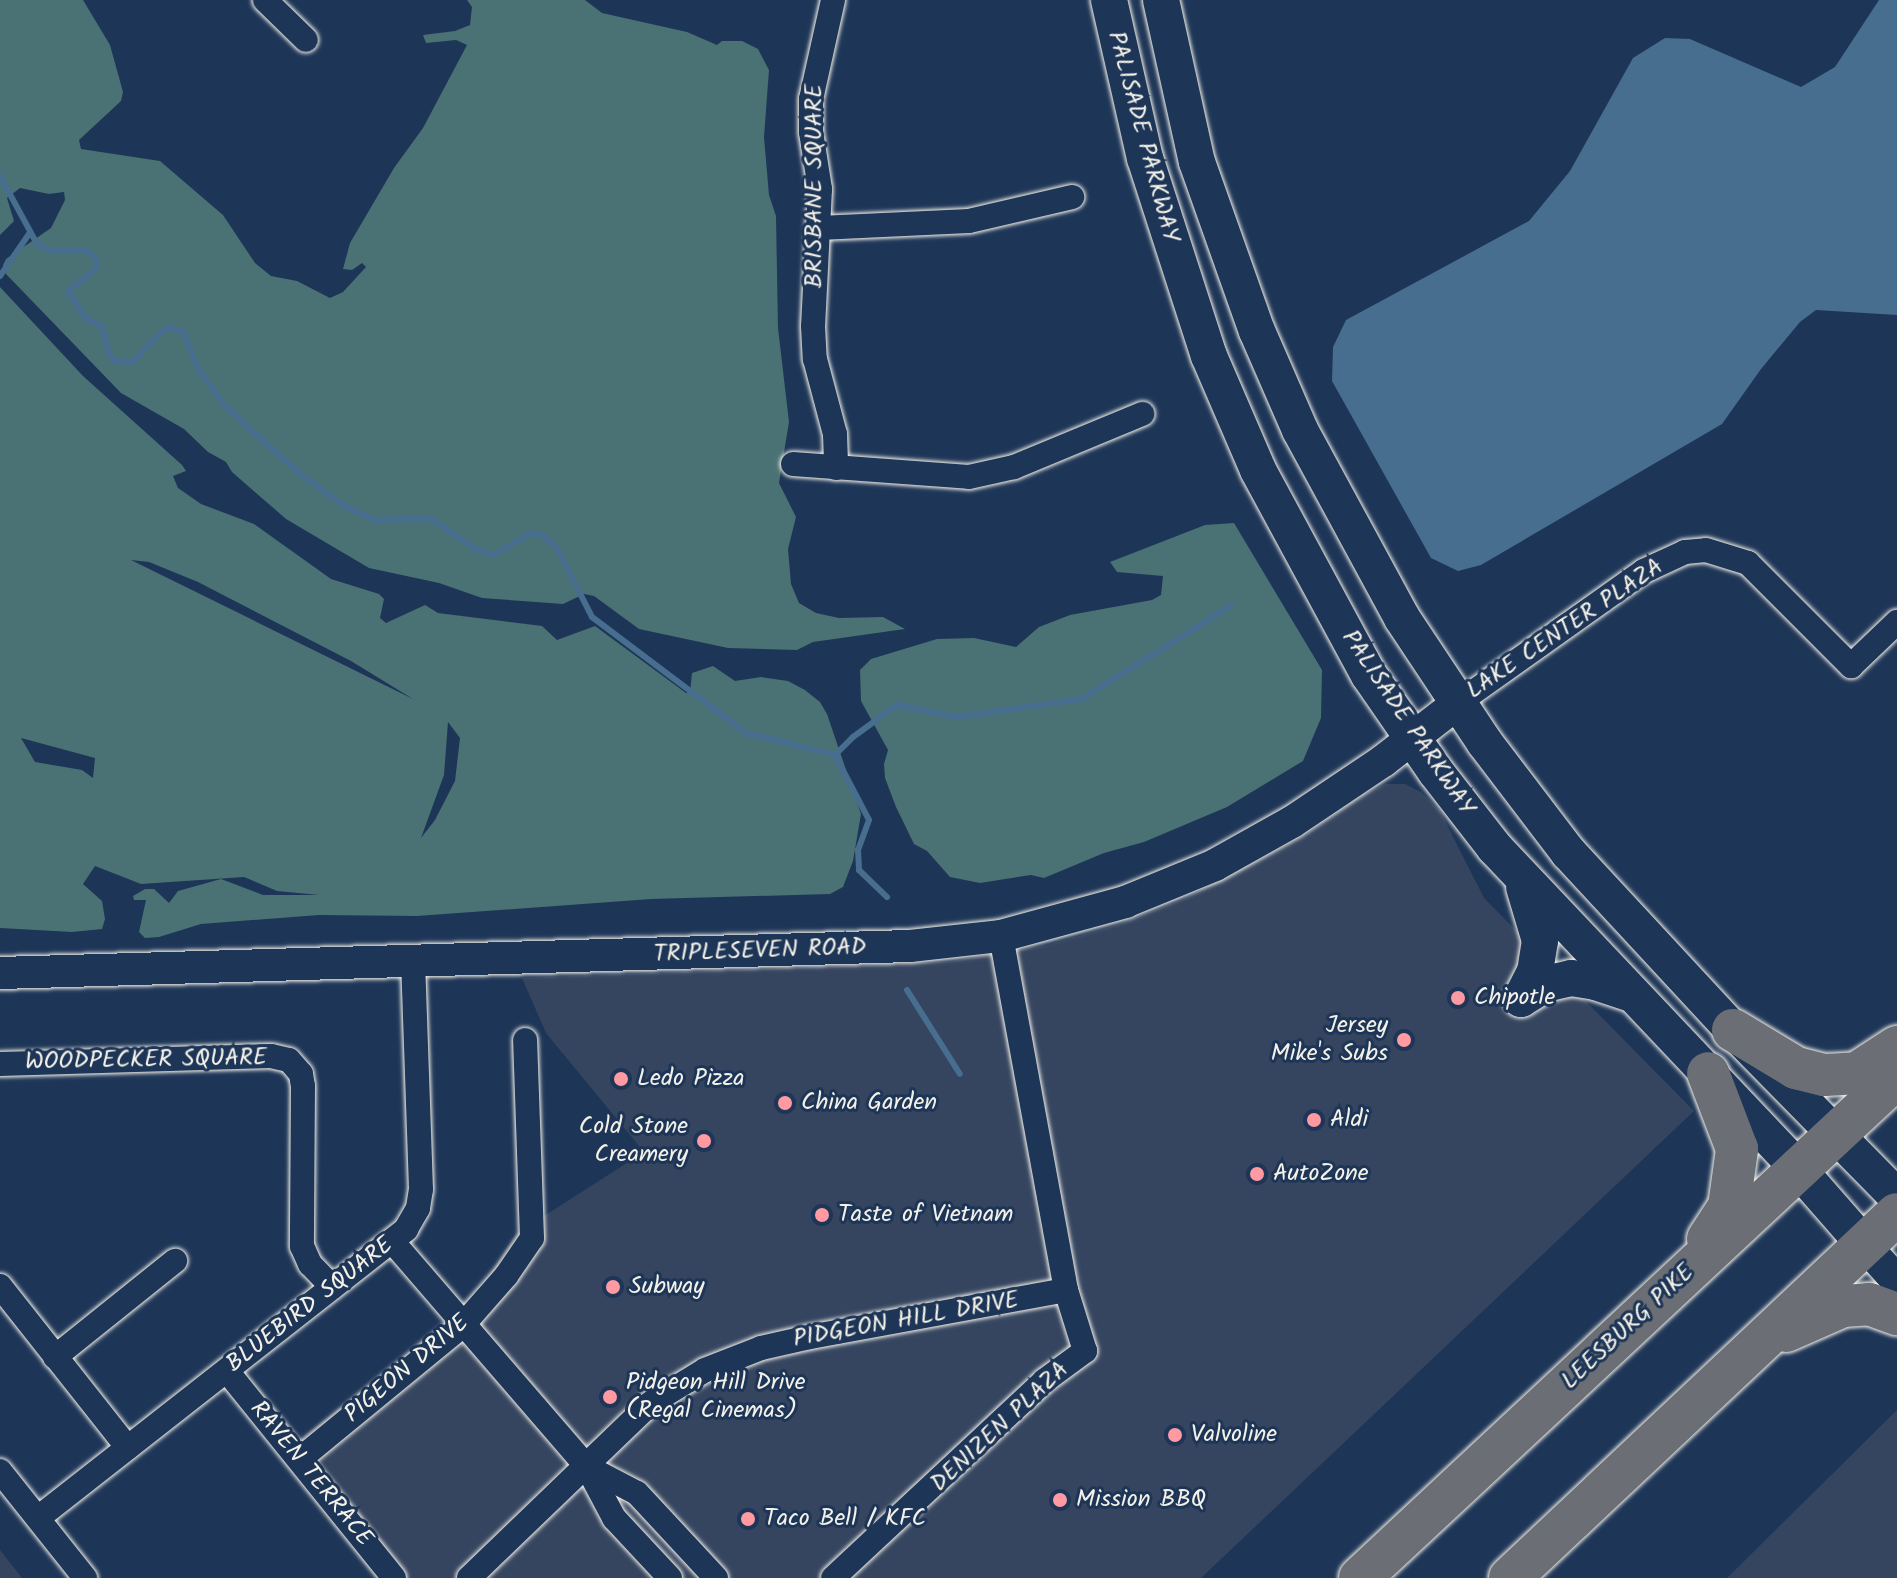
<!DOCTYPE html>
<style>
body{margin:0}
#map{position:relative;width:1897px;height:1578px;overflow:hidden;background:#1d3557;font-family:Kalam,sans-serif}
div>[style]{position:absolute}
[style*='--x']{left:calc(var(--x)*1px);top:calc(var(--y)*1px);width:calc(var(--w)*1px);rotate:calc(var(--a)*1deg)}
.built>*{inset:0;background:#354560}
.green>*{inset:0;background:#4a7174}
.water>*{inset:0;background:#476d8f}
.stream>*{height:6px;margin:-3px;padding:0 3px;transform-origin:3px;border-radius:3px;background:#476d8f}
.roads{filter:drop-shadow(0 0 2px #f4f1e8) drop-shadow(0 0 2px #f4f1e8)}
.minor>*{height:24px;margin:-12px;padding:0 12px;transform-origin:12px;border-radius:12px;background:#1d3557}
.tertiary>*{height:32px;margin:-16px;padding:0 16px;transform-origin:16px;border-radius:16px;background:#1d3557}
.secondary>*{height:36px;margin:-18px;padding:0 18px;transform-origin:18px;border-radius:18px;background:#1d3557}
.trunk>*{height:42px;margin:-21px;padding:0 21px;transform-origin:21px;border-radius:21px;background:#6b6f75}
.dots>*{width:22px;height:22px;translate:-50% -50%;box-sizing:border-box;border:4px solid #1d3557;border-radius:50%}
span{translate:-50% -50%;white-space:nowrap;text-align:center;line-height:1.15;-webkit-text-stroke:6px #1d3557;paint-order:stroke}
.street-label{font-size:24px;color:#f4f1e8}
.poi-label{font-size:24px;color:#f4f1e8}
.left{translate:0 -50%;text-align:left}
.right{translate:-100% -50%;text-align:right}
</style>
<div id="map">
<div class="built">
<i style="clip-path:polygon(1386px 784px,1405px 784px,1421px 792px,1440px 811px,1484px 898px,1694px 1111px,1201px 1578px,378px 1578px,279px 1455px,466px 1309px,516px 1234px,644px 1152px,546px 1033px,522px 978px,947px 962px,1048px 945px,1117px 925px,1182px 900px,1302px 837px,1364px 794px)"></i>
<i style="clip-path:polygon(1897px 1410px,1897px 1578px,1727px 1578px)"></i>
<i style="clip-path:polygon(0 1550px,22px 1578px,0 1578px)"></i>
</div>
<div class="green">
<i style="clip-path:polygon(0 0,83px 0,110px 45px,123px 92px,121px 101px,79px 140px,81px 149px,160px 161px,223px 215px,255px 263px,271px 276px,297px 281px,330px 298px,343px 292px,366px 267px,362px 263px,352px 270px,343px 269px,350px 243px,394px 168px,423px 128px,467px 45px,456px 40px,426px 43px,423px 35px,455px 31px,470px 25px,472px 7px,467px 0,585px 0,602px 13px,687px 32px,717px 45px,722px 41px,742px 41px,758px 49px,769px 70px,764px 137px,769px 195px,776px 216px,778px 328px,789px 422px,779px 483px,796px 517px,788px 549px,791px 584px,799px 603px,816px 613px,839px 618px,883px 617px,905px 629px,813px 642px,797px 650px,728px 648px,639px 629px,594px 596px,584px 594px,563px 604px,482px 598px,439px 583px,369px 568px,286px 519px,232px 472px,226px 462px,208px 452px,184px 429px,121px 393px,6px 274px,3px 265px,6px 259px,51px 228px,65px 200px,64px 192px,49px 194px,20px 188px,7px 198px,14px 221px,0 235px)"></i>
<i style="clip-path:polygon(evenodd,0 287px,83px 376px,182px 465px,186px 471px,173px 476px,178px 488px,201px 504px,254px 524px,331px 579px,379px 594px,384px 599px,380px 618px,386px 623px,425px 605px,438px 613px,542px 626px,557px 640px,595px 626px,686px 693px,690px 692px,692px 673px,713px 666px,735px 681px,761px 677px,788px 681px,805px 690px,820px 702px,827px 714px,861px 814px,853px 861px,843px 887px,830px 894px,651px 899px,417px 916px,319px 915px,201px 924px,159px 937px,145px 938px,139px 932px,146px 900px,134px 900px,133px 896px,145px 889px,154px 889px,169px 903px,178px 891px,221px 879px,263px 895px,319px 895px,277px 891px,244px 877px,141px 884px,95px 866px,83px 884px,102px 901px,105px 919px,102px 929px,72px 932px,0 928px,0 287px,131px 560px,149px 562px,198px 582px,351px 661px,413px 699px,131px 560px,0 287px,448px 722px,460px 738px,455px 781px,435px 820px,421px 838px,444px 775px,448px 722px,0 287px,21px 738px,95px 758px,93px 778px,82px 770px,35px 762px,21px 738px)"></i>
<i style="clip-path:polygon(1234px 523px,1322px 670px,1321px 718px,1303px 761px,1227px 807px,1144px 842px,1104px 853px,1044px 878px,1031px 875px,980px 883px,950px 877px,927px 851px,914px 844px,896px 807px,885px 778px,884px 764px,888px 750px,861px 701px,860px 670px,871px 659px,937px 639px,974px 638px,1016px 647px,1039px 627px,1070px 615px,1152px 600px,1161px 595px,1163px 576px,1117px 572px,1110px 562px,1205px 525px)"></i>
</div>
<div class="water">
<i style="clip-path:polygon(1879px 0,1897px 0,1897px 315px,1816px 310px,1800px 322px,1761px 369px,1722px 424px,1481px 565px,1458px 571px,1431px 558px,1332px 381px,1333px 347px,1346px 320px,1529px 221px,1570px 171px,1633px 58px,1665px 38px,1690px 39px,1801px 87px,1835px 67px)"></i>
</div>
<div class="stream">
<i style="--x:0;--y:176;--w:77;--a:61.4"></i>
<i style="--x:37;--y:244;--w:15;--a:28"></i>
<i style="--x:50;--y:251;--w:35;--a:0"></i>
<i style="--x:85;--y:251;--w:11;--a:27"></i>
<i style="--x:95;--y:256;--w:11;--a:80"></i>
<i style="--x:97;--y:267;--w:38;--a:140"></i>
<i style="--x:68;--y:291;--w:33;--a:57"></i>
<i style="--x:86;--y:319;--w:17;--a:24"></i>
<i style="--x:102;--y:326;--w:27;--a:77"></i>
<i style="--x:108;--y:352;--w:11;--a:52"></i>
<i style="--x:115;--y:361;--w:17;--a:3"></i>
<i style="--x:132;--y:362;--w:49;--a:-45"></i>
<i style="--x:167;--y:327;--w:17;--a:17"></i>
<i style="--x:183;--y:332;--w:40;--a:68"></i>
<i style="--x:198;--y:369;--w:46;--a:53.9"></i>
<i style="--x:225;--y:406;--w:98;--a:42.1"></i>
<i style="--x:298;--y:472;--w:57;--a:36.5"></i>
<i style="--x:344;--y:506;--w:35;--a:24"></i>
<i style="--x:376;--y:520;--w:54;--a:-2.1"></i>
<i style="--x:430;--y:518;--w:55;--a:34"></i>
<i style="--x:476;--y:549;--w:19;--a:18"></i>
<i style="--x:494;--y:555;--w:43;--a:-30.7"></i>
<i style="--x:531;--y:533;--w:11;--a:10"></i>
<i style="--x:542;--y:535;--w:20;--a:41"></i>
<i style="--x:557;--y:548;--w:77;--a:63.1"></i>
<i style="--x:592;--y:617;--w:193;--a:37"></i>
<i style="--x:746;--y:733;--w:92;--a:13.9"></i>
<i style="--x:835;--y:755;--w:73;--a:62.4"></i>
<i style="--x:869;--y:820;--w:32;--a:110"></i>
<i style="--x:858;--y:850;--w:20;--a:87"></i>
<i style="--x:859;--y:870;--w:39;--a:44"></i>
<i style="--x:0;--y:276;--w:51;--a:-55.4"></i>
<i style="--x:835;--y:755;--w:25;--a:-45"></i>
<i style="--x:853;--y:737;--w:54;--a:-36"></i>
<i style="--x:897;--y:705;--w:61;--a:11.3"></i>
<i style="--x:957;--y:717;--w:126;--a:-8.2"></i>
<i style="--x:1082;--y:699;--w:175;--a:-32.1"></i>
<i style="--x:907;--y:990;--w:99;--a:57.8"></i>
</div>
<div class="roads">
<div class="minor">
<i style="--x:265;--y:0;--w:57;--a:44.3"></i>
<i style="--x:833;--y:0;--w:101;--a:102.5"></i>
<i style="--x:811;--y:99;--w:33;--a:90"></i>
<i style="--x:811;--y:132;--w:58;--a:81"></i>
<i style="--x:820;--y:189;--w:137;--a:92.9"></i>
<i style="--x:813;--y:326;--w:33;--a:87"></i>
<i style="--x:815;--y:359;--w:78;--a:75.1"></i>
<i style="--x:835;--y:434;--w:34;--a:88"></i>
<i style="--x:819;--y:228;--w:150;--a:-2.7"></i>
<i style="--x:969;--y:221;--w:106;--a:-13.1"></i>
<i style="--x:793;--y:464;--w:176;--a:4.2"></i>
<i style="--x:969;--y:477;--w:46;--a:-12.5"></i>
<i style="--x:1014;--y:467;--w:139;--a:-22.5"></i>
<i style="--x:1458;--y:703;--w:228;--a:-35.4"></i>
<i style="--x:1644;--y:571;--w:45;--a:-24.9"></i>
<i style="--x:1685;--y:552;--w:21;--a:-5"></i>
<i style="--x:1706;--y:550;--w:44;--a:17.2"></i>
<i style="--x:1748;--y:563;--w:146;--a:45"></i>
<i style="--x:1851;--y:666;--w:64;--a:-43.7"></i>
<i style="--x:0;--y:1064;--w:271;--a:-1.7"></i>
<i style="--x:271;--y:1056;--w:18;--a:13"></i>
<i style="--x:289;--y:1060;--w:18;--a:49"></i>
<i style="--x:301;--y:1074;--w:12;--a:81"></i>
<i style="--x:303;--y:1086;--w:160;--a:90.4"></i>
<i style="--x:302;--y:1246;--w:20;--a:66"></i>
<i style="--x:310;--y:1264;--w:32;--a:46"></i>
<i style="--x:392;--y:1241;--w:298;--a:49.2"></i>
<i style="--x:587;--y:1467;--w:58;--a:62.1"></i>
<i style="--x:614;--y:1518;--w:82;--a:47"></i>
<i style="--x:0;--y:1286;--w:206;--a:51.7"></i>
<i style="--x:55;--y:1357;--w:154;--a:-38.7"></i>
<i style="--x:227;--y:1371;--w:266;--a:51.1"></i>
<i style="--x:300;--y:1459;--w:210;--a:-39.4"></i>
<i style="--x:462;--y:1326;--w:67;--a:-48.7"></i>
<i style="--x:506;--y:1276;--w:46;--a:-55.6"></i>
<i style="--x:532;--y:1238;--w:198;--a:-92"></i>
<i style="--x:587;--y:1467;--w:56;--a:27.5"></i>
<i style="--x:637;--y:1493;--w:116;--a:47.1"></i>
<i style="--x:0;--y:1471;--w:137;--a:51.5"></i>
<i style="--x:38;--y:1518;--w:468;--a:-38.1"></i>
<i style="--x:406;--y:1229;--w:24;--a:-60"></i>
<i style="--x:418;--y:1208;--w:19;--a:-81"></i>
<i style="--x:421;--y:1189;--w:227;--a:-92"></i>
<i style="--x:469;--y:1578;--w:252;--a:-43.9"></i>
<i style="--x:651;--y:1403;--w:63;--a:-31.4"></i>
<i style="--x:705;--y:1370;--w:60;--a:-21.4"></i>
<i style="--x:761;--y:1348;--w:50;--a:-12.7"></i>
<i style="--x:810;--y:1337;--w:260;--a:-10.4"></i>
<i style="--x:1066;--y:1290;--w:360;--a:-100.4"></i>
<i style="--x:833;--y:1578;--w:289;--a:-43"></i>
<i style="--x:1044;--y:1381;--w:51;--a:-36.2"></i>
<i style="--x:1085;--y:1351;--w:64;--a:-107.3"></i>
</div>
<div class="tertiary">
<i style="--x:0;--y:973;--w:910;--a:-1.7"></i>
<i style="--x:910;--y:946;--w:92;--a:-6.3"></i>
<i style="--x:1001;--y:936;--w:129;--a:-15.3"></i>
<i style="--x:1125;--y:902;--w:97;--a:-22.3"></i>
<i style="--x:1215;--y:865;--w:88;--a:-29.2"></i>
<i style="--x:1292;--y:822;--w:110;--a:-33.8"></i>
<i style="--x:1383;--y:761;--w:95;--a:-37.7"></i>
<i style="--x:1863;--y:1243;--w:51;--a:48.2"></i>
</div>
<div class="secondary">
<i style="--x:1109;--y:0;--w:162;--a:77.2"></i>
<i style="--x:1145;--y:158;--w:208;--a:72.1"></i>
<i style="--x:1209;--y:356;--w:124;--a:66.7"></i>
<i style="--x:1258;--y:470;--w:233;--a:61.6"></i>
<i style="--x:1369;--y:675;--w:118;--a:55.4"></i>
<i style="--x:1436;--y:772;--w:96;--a:52.2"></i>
<i style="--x:1495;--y:848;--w:443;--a:46.6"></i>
<i style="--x:1799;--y:1170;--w:97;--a:48.8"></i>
<i style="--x:1161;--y:0;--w:166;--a:77.5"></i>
<i style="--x:1197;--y:162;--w:179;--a:70.5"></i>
<i style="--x:1257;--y:331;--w:108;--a:66.5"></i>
<i style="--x:1300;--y:430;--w:214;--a:61.5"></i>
<i style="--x:1402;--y:618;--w:150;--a:56.4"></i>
<i style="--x:1485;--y:743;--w:137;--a:52.7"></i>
<i style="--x:1568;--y:852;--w:243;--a:47.2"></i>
<i style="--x:1733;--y:1030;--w:234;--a:45.5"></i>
<i style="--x:1521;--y:999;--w:30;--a:-63"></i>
<i style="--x:1535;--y:972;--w:31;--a:-81"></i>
<i style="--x:1540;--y:941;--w:56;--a:-106.5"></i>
<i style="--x:1521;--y:999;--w:28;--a:-32"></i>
<i style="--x:1545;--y:984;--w:27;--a:-13"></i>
<i style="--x:1571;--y:978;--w:24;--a:9"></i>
<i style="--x:1595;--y:982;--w:35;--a:18"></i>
</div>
<div class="trunk">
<i style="--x:1733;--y:1030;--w:74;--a:31.1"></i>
<i style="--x:1796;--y:1068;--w:29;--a:14"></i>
<i style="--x:1824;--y:1075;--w:33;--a:-3"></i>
<i style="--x:1857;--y:1073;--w:48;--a:-33"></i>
<i style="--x:1708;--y:1239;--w:38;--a:-57"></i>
<i style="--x:1729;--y:1207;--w:59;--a:-82.1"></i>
<i style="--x:1737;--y:1149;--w:81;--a:-110.9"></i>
<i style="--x:1786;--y:1331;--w:62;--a:-23.7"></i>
<i style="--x:1843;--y:1306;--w:26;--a:-4"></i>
<i style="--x:1869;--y:1304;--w:30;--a:20"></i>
<i style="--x:1360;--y:1578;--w:734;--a:-43.01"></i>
<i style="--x:1510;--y:1578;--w:531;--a:-43.25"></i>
</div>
</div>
<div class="dots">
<i style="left:1458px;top:998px;background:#ff9aa2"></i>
<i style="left:1404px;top:1040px;background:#ff9aa2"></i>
<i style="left:621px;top:1079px;background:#ff9aa2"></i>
<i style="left:785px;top:1103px;background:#ff9aa2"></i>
<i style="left:1314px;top:1120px;background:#ff9aa2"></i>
<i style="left:704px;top:1141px;background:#ff9aa2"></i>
<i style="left:1257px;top:1174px;background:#ff9aa2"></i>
<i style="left:822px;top:1215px;background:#ff9aa2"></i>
<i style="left:613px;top:1287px;background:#ff9aa2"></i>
<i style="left:610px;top:1397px;background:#ff9aa2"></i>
<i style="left:1175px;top:1435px;background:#ff9aa2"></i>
<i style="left:1060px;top:1500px;background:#ff9aa2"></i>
<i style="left:748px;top:1519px;background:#ff9aa2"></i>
</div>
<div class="street-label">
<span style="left:1143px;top:137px;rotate:75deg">PALISADE PARKWAY</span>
<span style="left:815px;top:186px;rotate:-90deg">BRISBANE SQUARE</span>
<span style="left:1565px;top:629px;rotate:-34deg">LAKE CENTER PLAZA</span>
<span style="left:1408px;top:723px;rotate:56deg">PALISADE PARKWAY</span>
<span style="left:760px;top:951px;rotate:-2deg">TRIPLESEVEN ROAD</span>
<span style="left:146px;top:1060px;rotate:-1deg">WOODPECKER SQUARE</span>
<span style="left:310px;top:1305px;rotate:-38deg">BLUEBIRD SQUARE</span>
<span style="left:906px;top:1320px;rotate:-10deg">PIDGEON HILL DRIVE</span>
<span style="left:1628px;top:1327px;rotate:-43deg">LEESBURG PIKE</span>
<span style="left:407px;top:1369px;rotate:-40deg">PIGEON DRIVE</span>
<span style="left:1000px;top:1427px;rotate:-43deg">DENIZEN PLAZA</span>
<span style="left:311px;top:1474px;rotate:51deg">RAVEN TERRACE</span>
</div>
<div class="poi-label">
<span class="left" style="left:1474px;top:998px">Chipotle</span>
<span class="right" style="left:1388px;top:1040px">Jersey<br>Mike's Subs</span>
<span class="left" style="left:637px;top:1079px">Ledo Pizza</span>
<span class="left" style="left:801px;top:1103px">China Garden</span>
<span class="left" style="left:1330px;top:1120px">Aldi</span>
<span class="right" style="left:688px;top:1141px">Cold Stone<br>Creamery</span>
<span class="left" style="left:1273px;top:1174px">AutoZone</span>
<span class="left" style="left:838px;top:1215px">Taste of Vietnam</span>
<span class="left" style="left:629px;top:1287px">Subway</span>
<span class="left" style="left:626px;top:1397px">Pidgeon Hill Drive<br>(Regal Cinemas)</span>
<span class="left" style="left:1191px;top:1435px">Valvoline</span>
<span class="left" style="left:1076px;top:1500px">Mission BBQ</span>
<span class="left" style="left:764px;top:1519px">Taco Bell / KFC</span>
</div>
</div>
